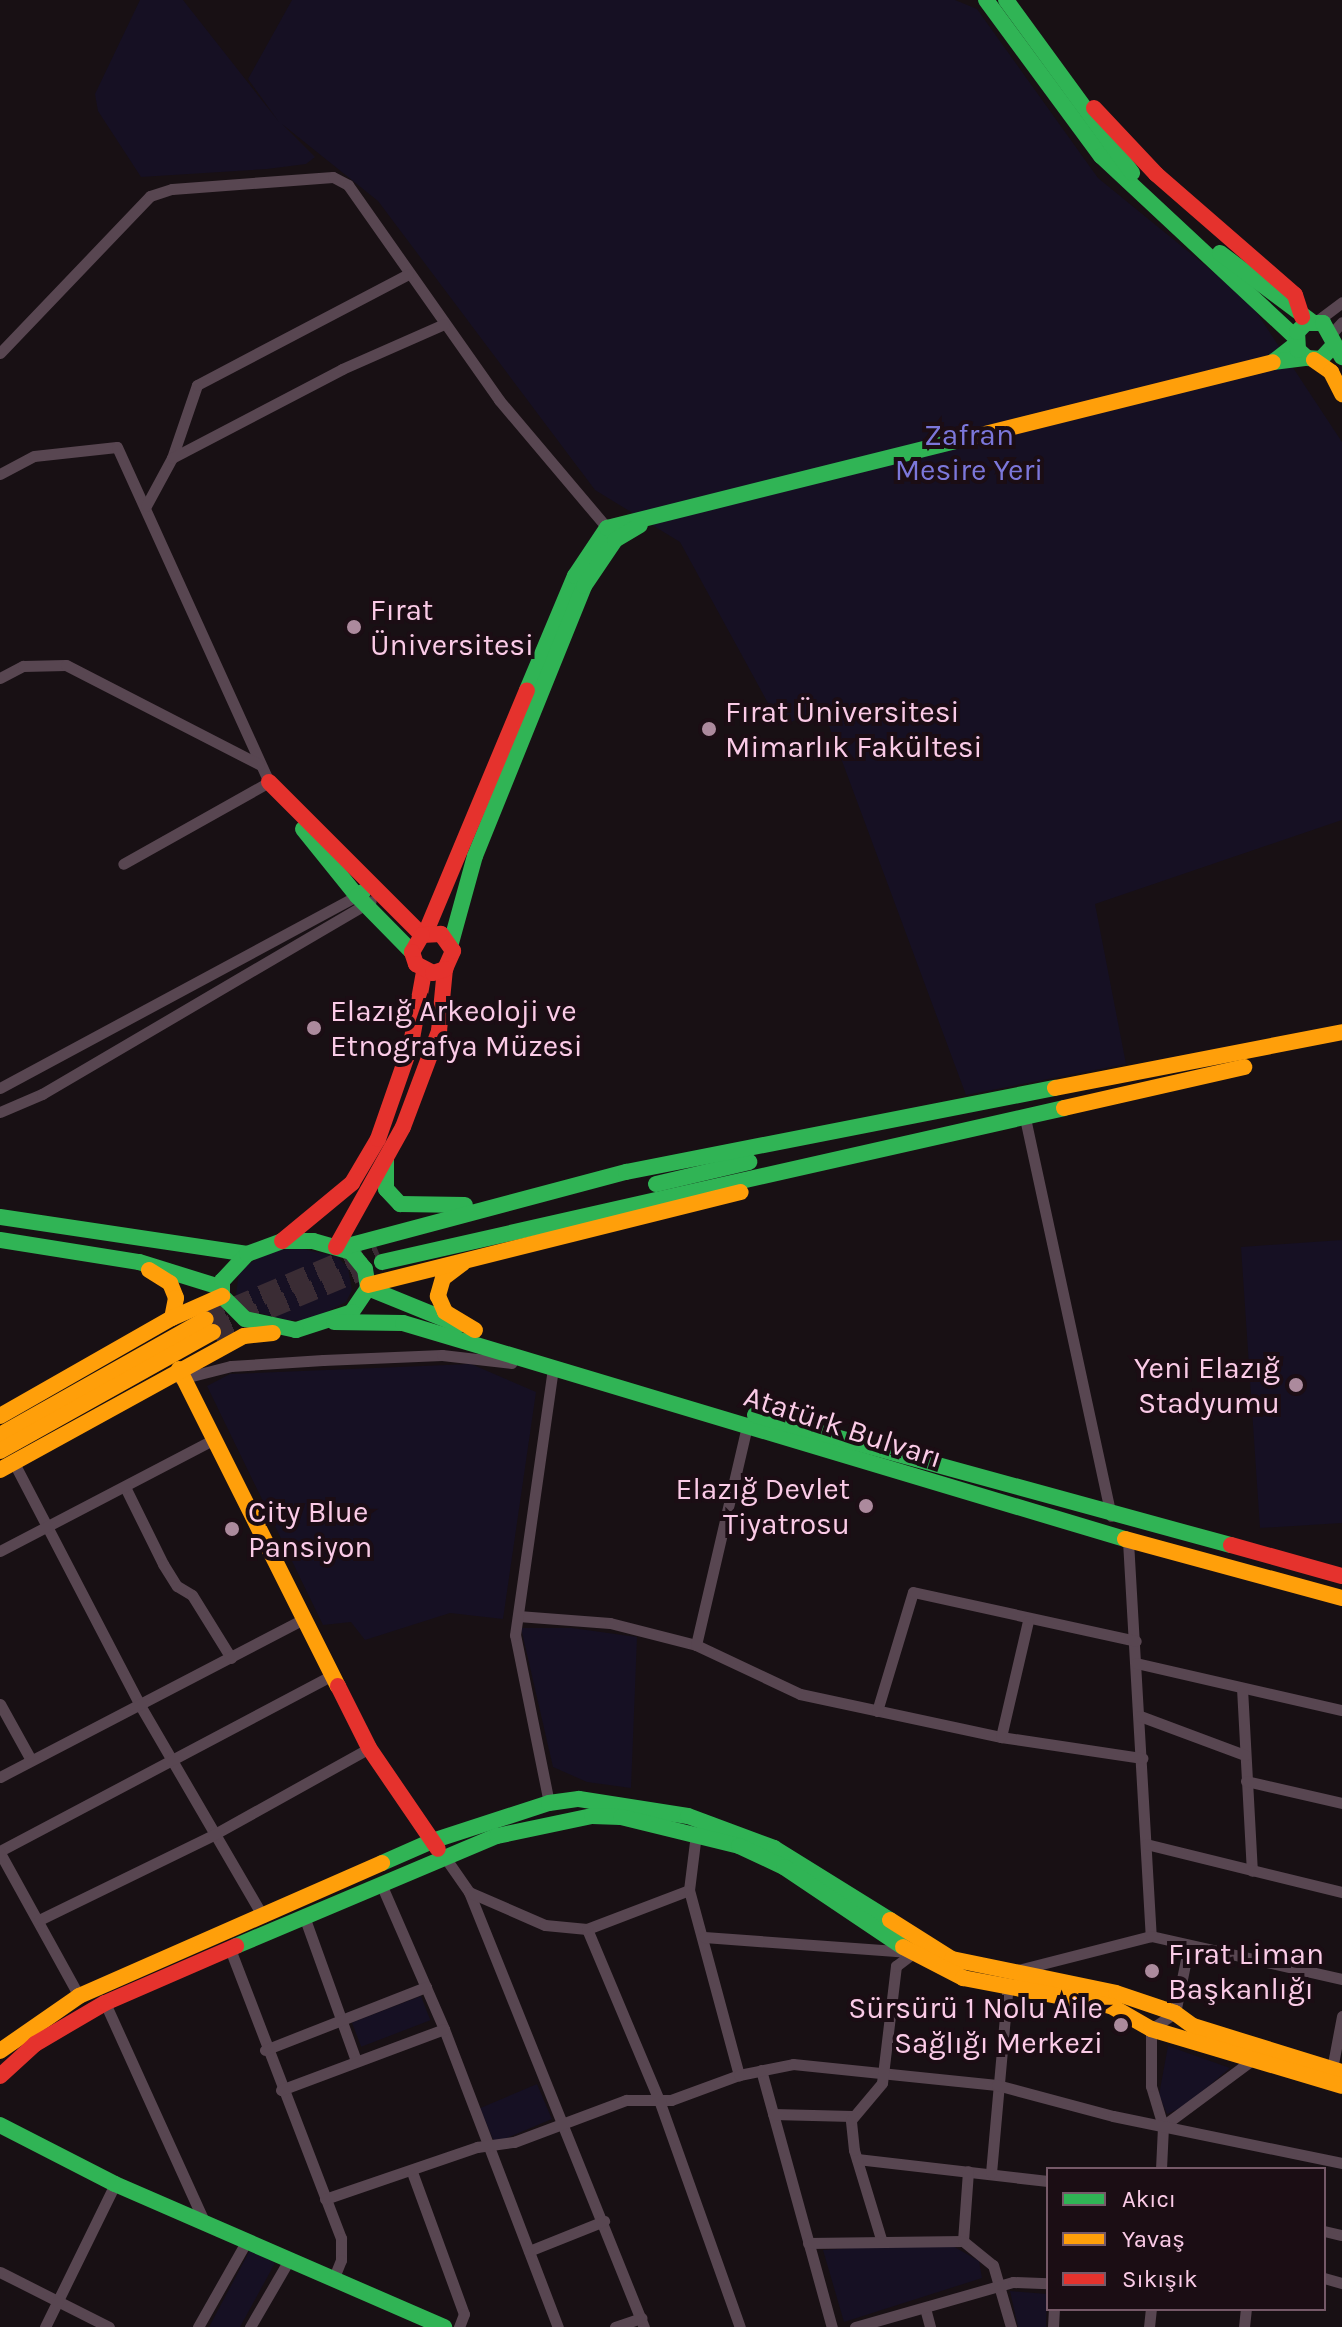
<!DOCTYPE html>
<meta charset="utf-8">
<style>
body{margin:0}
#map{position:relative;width:1342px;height:2327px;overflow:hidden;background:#181014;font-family:Karla,sans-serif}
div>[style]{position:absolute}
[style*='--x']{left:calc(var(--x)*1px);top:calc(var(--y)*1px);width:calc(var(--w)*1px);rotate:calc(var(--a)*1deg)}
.green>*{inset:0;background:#161023;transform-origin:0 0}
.highway-tunnel>*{height:20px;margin-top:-10px;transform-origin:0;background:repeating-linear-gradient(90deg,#3a2c34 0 20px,transparent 0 30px)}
.street>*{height:11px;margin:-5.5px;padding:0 5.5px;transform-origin:5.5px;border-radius:5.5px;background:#584651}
.fast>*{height:16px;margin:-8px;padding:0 8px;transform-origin:8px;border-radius:8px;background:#30b455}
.slow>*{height:16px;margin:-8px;padding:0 8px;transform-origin:8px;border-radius:8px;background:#ff9f0a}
.jam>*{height:16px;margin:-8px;padding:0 8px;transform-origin:8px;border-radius:8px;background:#e5322d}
.dots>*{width:22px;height:22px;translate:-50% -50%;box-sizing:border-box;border:4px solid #1b0d14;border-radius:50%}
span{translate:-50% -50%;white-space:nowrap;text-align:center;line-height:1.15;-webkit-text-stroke:8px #1b0d14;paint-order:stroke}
.park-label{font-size:30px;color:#7c77da}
.poi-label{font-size:30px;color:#fbcbe7}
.left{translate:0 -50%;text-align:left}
.right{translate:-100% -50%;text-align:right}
.street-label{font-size:30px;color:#fbcbe7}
.legend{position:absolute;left:1046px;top:2167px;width:280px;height:144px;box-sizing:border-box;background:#1b0d14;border:2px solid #755968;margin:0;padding:10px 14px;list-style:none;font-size:24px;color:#fbcbe7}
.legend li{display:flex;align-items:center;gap:16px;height:40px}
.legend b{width:40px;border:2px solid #755968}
</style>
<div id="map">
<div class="green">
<i style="clip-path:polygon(140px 0,183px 0,279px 122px,248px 79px,292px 0,955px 0,977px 9px,1098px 178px,1249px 301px,1342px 442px,1342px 820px,1095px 904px,1126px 1064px,966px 1095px,822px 707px,781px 727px,680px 542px,595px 490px,378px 201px,282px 124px,315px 157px,306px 164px,267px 169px,141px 177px,98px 111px,95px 94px)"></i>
<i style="clip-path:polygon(1342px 1240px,1342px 1523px,1260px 1528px,1241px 1247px)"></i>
<i style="clip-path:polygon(299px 1248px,338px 1257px,348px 1268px,352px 1290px,346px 1302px,310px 1320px,286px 1320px,244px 1309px,236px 1295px,239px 1271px,268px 1251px)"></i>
<i style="clip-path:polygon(471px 1364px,536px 1392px,503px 1619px,450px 1613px,365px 1640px,351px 1622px,323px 1625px,207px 1386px,230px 1374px)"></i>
<i style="clip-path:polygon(521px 1628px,572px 1628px,637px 1637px,631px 1788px,587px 1782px,553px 1767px)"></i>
<i style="left:421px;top:1996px;width:26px;height:74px;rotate:69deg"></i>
<i style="clip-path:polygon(1168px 2046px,1230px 2068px,1185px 2106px,1167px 2114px,1159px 2095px)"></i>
<i style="left:537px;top:2084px;width:38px;height:62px;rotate:67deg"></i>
<i style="clip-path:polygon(944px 2241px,979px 2261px,982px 2278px,844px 2322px,823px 2250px)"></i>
<i style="clip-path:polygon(250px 2250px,275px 2263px,240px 2327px,209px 2327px)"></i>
<i style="clip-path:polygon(1010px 2291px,1047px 2294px,1046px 2327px,1018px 2327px)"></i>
</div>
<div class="highway-tunnel">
<i style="--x:206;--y:1319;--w:185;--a:-23"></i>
<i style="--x:213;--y:1332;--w:180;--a:-22.6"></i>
</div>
<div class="street">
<i style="--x:1317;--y:321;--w:31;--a:-37"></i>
<i style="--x:1333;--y:332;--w:13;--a:-48"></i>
<i style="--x:0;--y:353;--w:217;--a:-46.3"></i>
<i style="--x:150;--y:196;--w:23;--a:-18"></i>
<i style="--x:172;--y:189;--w:161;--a:-4.3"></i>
<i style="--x:333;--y:177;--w:17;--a:28"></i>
<i style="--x:348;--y:185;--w:263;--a:54.9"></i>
<i style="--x:499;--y:400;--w:167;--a:49.8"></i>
<i style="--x:172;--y:458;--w:77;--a:-71.1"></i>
<i style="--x:197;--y:385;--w:238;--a:-27.7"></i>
<i style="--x:0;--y:474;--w:38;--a:-28"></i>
<i style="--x:34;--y:456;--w:83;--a:-6.2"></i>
<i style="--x:117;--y:447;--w:368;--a:65.6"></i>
<i style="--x:269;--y:782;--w:167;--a:150.7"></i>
<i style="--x:146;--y:506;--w:55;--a:-61.6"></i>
<i style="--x:172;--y:458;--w:192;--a:-27.6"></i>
<i style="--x:342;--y:369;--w:111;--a:-23.8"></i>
<i style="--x:0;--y:678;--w:26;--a:-28"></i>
<i style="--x:23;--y:666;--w:43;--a:-1.3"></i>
<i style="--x:66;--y:665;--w:217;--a:27.2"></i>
<i style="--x:0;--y:1088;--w:405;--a:-28.3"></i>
<i style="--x:0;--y:1112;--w:46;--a:-23.2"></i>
<i style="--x:42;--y:1094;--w:381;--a:-30.4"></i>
<i style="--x:1025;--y:1118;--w:407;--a:77.8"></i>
<i style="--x:180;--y:1379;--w:53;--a:-14.3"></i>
<i style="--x:231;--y:1366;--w:92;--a:-3.7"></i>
<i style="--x:323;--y:1360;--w:119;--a:-2.4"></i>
<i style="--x:442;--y:1355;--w:70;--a:6.5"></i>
<i style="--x:14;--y:1463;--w:275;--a:62.5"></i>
<i style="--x:141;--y:1707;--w:243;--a:59.8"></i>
<i style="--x:125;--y:1487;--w:86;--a:63.7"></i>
<i style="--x:163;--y:1564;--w:26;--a:58"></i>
<i style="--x:177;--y:1586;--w:17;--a:31"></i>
<i style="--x:192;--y:1595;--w:74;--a:58.2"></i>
<i style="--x:1128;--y:1541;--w:396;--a:86.7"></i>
<i style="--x:0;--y:1551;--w:239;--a:-27.6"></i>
<i style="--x:518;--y:1616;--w:92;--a:4.4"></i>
<i style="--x:610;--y:1623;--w:89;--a:14.3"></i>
<i style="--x:696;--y:1645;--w:115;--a:25.2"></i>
<i style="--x:800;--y:1694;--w:206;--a:12.1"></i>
<i style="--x:1001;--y:1737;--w:143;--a:8.5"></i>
<i style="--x:696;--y:1645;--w:226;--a:-76.9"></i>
<i style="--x:1136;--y:1663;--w:211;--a:12.9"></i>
<i style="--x:1242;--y:1688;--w:183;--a:86.9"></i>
<i style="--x:0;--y:1704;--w:64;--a:61"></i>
<i style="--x:877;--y:1711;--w:124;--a:-73.2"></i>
<i style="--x:913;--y:1592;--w:228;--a:12.4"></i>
<i style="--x:1140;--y:1716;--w:112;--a:20.4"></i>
<i style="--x:1001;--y:1737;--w:119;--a:-76.9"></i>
<i style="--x:0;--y:1777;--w:343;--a:-27.5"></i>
<i style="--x:1246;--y:1781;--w:98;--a:12.9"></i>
<i style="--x:549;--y:1803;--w:171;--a:-101.4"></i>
<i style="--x:515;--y:1635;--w:269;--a:-81.9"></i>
<i style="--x:1146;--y:1844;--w:202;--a:13.8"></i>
<i style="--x:0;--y:1851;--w:377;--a:-27.9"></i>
<i style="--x:0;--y:1853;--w:163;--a:61.1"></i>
<i style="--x:444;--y:1856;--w:44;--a:55.2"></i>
<i style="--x:469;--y:1892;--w:469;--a:68.1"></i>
<i style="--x:381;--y:1884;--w:158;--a:66.5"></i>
<i style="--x:444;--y:2029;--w:319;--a:69.1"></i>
<i style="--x:689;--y:1890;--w:56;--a:-82.9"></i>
<i style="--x:469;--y:1892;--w:83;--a:23.5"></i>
<i style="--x:545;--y:1925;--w:42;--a:5.4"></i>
<i style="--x:587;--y:1929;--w:109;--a:-20.9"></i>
<i style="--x:689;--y:1890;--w:192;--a:74.9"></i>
<i style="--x:305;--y:1919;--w:151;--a:70.2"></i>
<i style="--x:39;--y:1920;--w:194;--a:-26"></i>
<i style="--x:213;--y:1835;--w:179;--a:-29.1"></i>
<i style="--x:587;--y:1929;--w:186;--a:67.2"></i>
<i style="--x:659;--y:2100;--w:241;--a:70.4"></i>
<i style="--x:704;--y:1937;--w:206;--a:4.2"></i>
<i style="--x:230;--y:1949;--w:310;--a:69"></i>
<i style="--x:341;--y:2238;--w:22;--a:90"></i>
<i style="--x:341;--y:2260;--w:22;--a:112"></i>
<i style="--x:1018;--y:1970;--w:137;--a:-14.3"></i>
<i style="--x:1151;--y:1936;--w:196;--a:12.7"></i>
<i style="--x:105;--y:2003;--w:242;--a:65.6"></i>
<i style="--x:265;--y:2050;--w:173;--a:-21.4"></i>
<i style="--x:1332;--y:2069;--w:54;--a:-79.3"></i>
<i style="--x:761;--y:2070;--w:267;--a:74.6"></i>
<i style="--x:281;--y:2090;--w:174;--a:-20.5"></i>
<i style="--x:773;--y:2114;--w:79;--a:1.5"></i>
<i style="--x:1163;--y:2126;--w:109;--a:-36.5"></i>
<i style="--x:857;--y:2159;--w:192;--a:6.6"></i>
<i style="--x:1161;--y:2169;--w:43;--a:-87.3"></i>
<i style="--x:1163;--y:2126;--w:42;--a:-106.7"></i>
<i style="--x:1151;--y:2086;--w:57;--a:-90"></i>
<i style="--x:1151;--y:2029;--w:29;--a:-34"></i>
<i style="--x:1175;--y:2013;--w:69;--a:-78.4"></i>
<i style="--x:412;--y:2172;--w:151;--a:69.9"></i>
<i style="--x:464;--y:2314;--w:14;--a:111"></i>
<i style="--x:991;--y:2173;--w:190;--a:-84.9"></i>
<i style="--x:325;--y:2199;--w:161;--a:-18.9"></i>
<i style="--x:477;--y:2147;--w:37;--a:-8"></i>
<i style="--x:514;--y:2142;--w:120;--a:-20.6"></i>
<i style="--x:626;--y:2100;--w:45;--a:0"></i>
<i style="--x:671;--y:2100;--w:72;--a:-20.2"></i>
<i style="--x:739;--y:2075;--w:55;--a:-11.5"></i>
<i style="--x:793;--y:2064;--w:205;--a:5.9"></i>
<i style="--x:997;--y:2085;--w:120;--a:15"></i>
<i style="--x:1113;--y:2116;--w:234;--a:11.6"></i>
<i style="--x:1324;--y:2231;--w:18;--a:13"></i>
<i style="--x:881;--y:2239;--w:93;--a:-106.9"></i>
<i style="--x:854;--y:2150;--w:30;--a:-96"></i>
<i style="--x:851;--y:2120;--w:48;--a:-50"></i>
<i style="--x:882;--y:2083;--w:118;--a:-83.2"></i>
<i style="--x:896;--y:1966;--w:21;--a:-37"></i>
<i style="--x:963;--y:2241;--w:70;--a:-85.9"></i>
<i style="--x:808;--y:2243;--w:155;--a:-0.7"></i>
<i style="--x:963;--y:2241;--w:38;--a:39"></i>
<i style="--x:993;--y:2265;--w:65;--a:73.8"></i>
<i style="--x:529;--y:2251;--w:81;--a:-21.8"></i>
<i style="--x:0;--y:2272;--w:122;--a:26.8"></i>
<i style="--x:1324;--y:2278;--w:19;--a:16"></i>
<i style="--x:925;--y:2308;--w:20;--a:75"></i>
<i style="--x:45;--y:2327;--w:159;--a:-63.9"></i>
<i style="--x:198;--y:2327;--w:98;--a:-60.5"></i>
<i style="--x:250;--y:2327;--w:78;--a:-59.8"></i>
<i style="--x:615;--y:2327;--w:28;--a:-19"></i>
<i style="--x:855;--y:2327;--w:164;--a:-15.9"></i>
<i style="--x:1013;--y:2282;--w:35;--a:2"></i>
<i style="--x:1053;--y:2327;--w:18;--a:-87"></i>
<i style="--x:1149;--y:2327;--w:18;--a:-84"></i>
<i style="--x:1244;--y:2327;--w:18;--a:-84"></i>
</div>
<div class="fast">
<i style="--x:986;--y:0;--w:194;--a:53.6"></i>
<i style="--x:1101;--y:156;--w:267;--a:43"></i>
<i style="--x:1006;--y:0;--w:214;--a:53.9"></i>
<i style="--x:1220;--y:253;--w:114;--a:36.8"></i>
<i style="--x:1296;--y:344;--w:29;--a:142"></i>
<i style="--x:1273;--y:362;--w:34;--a:-7"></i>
<i style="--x:1334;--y:345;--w:19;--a:133"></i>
<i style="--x:1321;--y:359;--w:14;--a:-176"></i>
<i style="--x:1307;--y:358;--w:12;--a:-138"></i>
<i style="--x:1298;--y:350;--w:18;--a:-93"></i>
<i style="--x:1297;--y:332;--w:13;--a:-45"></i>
<i style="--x:1306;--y:323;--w:17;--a:0"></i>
<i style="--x:1323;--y:323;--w:39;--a:61"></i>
<i style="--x:527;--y:690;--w:124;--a:-67.2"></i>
<i style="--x:575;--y:576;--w:58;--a:-56.3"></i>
<i style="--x:607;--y:528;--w:373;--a:-14"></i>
<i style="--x:303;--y:829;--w:86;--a:51.1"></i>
<i style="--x:363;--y:892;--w:7;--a:146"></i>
<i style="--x:357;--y:896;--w:78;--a:45.5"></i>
<i style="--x:451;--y:943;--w:90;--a:-74.6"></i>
<i style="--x:475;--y:856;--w:291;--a:-68"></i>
<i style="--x:584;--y:586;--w:55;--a:-56"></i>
<i style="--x:615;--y:540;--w:29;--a:-31"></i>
<i style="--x:386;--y:1159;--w:30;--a:90"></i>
<i style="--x:386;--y:1189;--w:21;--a:47"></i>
<i style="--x:400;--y:1204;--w:65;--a:0.9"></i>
<i style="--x:656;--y:1184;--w:96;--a:-13.3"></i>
<i style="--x:0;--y:1217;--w:250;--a:8.5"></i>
<i style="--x:0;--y:1240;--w:141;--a:9"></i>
<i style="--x:139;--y:1262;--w:85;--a:17.2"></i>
<i style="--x:282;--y:1241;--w:31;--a:0"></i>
<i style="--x:313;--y:1241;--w:40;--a:16"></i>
<i style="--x:351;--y:1252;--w:22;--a:51"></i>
<i style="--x:365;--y:1269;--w:19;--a:81"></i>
<i style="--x:368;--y:1288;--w:29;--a:124"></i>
<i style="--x:352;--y:1312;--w:59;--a:162.2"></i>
<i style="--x:296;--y:1330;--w:52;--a:-167.8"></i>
<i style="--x:245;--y:1319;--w:33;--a:-135"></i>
<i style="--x:222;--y:1296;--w:15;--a:-90"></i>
<i style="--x:222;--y:1281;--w:37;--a:-47"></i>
<i style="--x:247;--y:1254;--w:37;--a:-20"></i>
<i style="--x:340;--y:1248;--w:296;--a:-14.9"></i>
<i style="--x:626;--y:1172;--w:437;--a:-11.1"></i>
<i style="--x:382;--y:1262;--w:699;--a:-12.72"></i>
<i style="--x:368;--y:1288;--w:98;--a:22.1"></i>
<i style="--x:334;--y:1322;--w:69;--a:0.8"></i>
<i style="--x:403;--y:1323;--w:754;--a:16.66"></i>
<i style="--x:755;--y:1415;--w:493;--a:15.3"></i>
<i style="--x:382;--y:1863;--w:55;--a:-23.7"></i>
<i style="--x:432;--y:1841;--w:123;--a:-18"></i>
<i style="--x:549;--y:1803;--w:30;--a:-8"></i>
<i style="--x:579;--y:1799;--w:110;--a:8.9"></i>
<i style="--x:688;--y:1816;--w:92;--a:20.4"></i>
<i style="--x:774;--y:1848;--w:137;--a:31.8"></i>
<i style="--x:236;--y:1946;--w:283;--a:-22.9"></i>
<i style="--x:497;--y:1836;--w:97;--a:-11.9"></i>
<i style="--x:592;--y:1816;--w:29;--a:2"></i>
<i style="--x:621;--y:1817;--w:122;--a:13.8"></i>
<i style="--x:739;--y:1846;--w:50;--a:25"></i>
<i style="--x:784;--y:1867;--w:143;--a:33.9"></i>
<i style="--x:0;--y:2125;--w:129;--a:27.2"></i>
<i style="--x:115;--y:2184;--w:359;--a:23.5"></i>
</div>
<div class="slow">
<i style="--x:1314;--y:360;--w:21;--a:35"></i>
<i style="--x:1331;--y:372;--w:25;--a:63"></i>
<i style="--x:969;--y:438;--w:313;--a:-14"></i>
<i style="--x:1055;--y:1088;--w:292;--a:-11"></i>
<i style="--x:1064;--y:1108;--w:185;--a:-12.8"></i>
<i style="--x:463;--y:1263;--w:25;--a:143"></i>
<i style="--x:443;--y:1278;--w:19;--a:106"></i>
<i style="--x:438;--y:1296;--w:17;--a:66"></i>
<i style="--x:445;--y:1312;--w:35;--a:31"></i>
<i style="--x:149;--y:1270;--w:25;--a:32"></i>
<i style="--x:170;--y:1283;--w:16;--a:68"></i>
<i style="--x:176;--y:1298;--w:20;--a:101"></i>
<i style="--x:368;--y:1285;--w:384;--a:-14"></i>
<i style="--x:179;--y:1369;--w:355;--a:63.4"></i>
<i style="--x:0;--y:1416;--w:198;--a:-29.7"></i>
<i style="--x:172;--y:1318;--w:55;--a:-23.7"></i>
<i style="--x:0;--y:1435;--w:236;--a:-29.4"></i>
<i style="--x:0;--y:1451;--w:244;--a:-29.2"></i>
<i style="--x:0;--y:1470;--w:278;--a:-28.8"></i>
<i style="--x:244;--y:1336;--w:29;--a:-6"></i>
<i style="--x:1125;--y:1539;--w:225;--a:15.2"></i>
<i style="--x:890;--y:1920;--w:73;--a:32.2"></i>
<i style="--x:952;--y:1959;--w:167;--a:11.7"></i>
<i style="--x:1116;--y:1993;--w:62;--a:18.7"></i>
<i style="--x:1175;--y:2013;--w:22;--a:36"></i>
<i style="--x:1193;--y:2026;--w:156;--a:17.2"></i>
<i style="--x:903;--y:1947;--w:68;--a:27.3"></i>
<i style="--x:963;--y:1978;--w:151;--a:10.7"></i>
<i style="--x:1111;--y:2006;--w:46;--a:29.9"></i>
<i style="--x:1151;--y:2029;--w:199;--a:16.6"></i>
<i style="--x:0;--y:2051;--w:96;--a:-34.8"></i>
<i style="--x:79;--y:1996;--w:331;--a:-23.7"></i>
</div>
<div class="jam">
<i style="--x:1094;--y:108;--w:91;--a:46.8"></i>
<i style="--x:1156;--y:174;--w:184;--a:41"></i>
<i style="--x:1295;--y:295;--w:23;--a:72"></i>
<i style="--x:269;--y:782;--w:216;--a:45"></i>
<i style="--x:425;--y:934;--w:264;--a:-67.3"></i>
<i style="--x:282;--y:1241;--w:91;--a:-39.6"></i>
<i style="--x:352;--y:1183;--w:51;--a:-59.4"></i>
<i style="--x:378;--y:1139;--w:101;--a:-70.8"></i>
<i style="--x:411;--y:1044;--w:73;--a:-79.8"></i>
<i style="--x:336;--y:1247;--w:137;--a:-60.8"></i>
<i style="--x:403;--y:1127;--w:103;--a:-69.4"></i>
<i style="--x:439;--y:1031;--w:62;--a:-84.5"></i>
<i style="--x:445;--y:969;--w:20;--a:-66"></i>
<i style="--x:453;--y:951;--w:21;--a:-125"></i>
<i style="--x:441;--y:934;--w:19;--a:177"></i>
<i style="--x:422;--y:935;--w:20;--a:120"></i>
<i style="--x:412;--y:952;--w:13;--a:72"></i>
<i style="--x:416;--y:964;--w:19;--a:28"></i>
<i style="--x:433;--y:973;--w:13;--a:-18"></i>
<i style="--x:1231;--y:1545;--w:115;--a:15.6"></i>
<i style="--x:338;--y:1686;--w:69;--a:63.4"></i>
<i style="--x:369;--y:1748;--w:122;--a:55.7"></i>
<i style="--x:0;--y:2076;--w:47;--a:-42.4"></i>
<i style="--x:35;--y:2044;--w:81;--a:-30.4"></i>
<i style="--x:105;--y:2003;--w:143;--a:-23.5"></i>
</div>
<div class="dots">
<i style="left:354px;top:627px;background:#ac8a9d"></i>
<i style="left:709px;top:729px;background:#ac8a9d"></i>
<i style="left:314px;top:1028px;background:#ac8a9d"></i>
<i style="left:1296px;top:1385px;background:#ac8a9d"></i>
<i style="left:866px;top:1506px;background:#ac8a9d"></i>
<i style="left:232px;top:1529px;background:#ac8a9d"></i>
<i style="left:1152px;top:1971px;background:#ac8a9d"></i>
<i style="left:1121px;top:2025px;background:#ac8a9d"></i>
</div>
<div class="park-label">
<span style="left:969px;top:452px">Zafran<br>Mesire Yeri</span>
</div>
<div class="poi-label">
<span class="left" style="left:370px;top:627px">Fırat<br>Üniversitesi</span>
<span class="left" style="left:725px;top:729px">Fırat Üniversitesi<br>Mimarlık Fakültesi</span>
<span class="left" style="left:330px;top:1028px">Elazığ Arkeoloji ve<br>Etnografya Müzesi</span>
<span class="right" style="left:1280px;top:1385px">Yeni Elazığ<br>Stadyumu</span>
<span class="right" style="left:850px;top:1506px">Elazığ Devlet<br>Tiyatrosu</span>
<span class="left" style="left:248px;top:1529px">City Blue<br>Pansiyon</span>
<span class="left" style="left:1168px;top:1971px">Fırat Liman<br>Başkanlığı</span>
<span class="right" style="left:1103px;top:2025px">Sürsürü 1 Nolu Aile<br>Sağlığı Merkezi</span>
</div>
<div class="street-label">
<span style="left:843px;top:1427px;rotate:18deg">Atatürk Bulvarı</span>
</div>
<ul class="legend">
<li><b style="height:10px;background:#30b455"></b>Akıcı</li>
<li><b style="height:10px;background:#ff9f0a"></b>Yavaş</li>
<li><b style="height:10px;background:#e5322d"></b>Sıkışık</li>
</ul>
</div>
